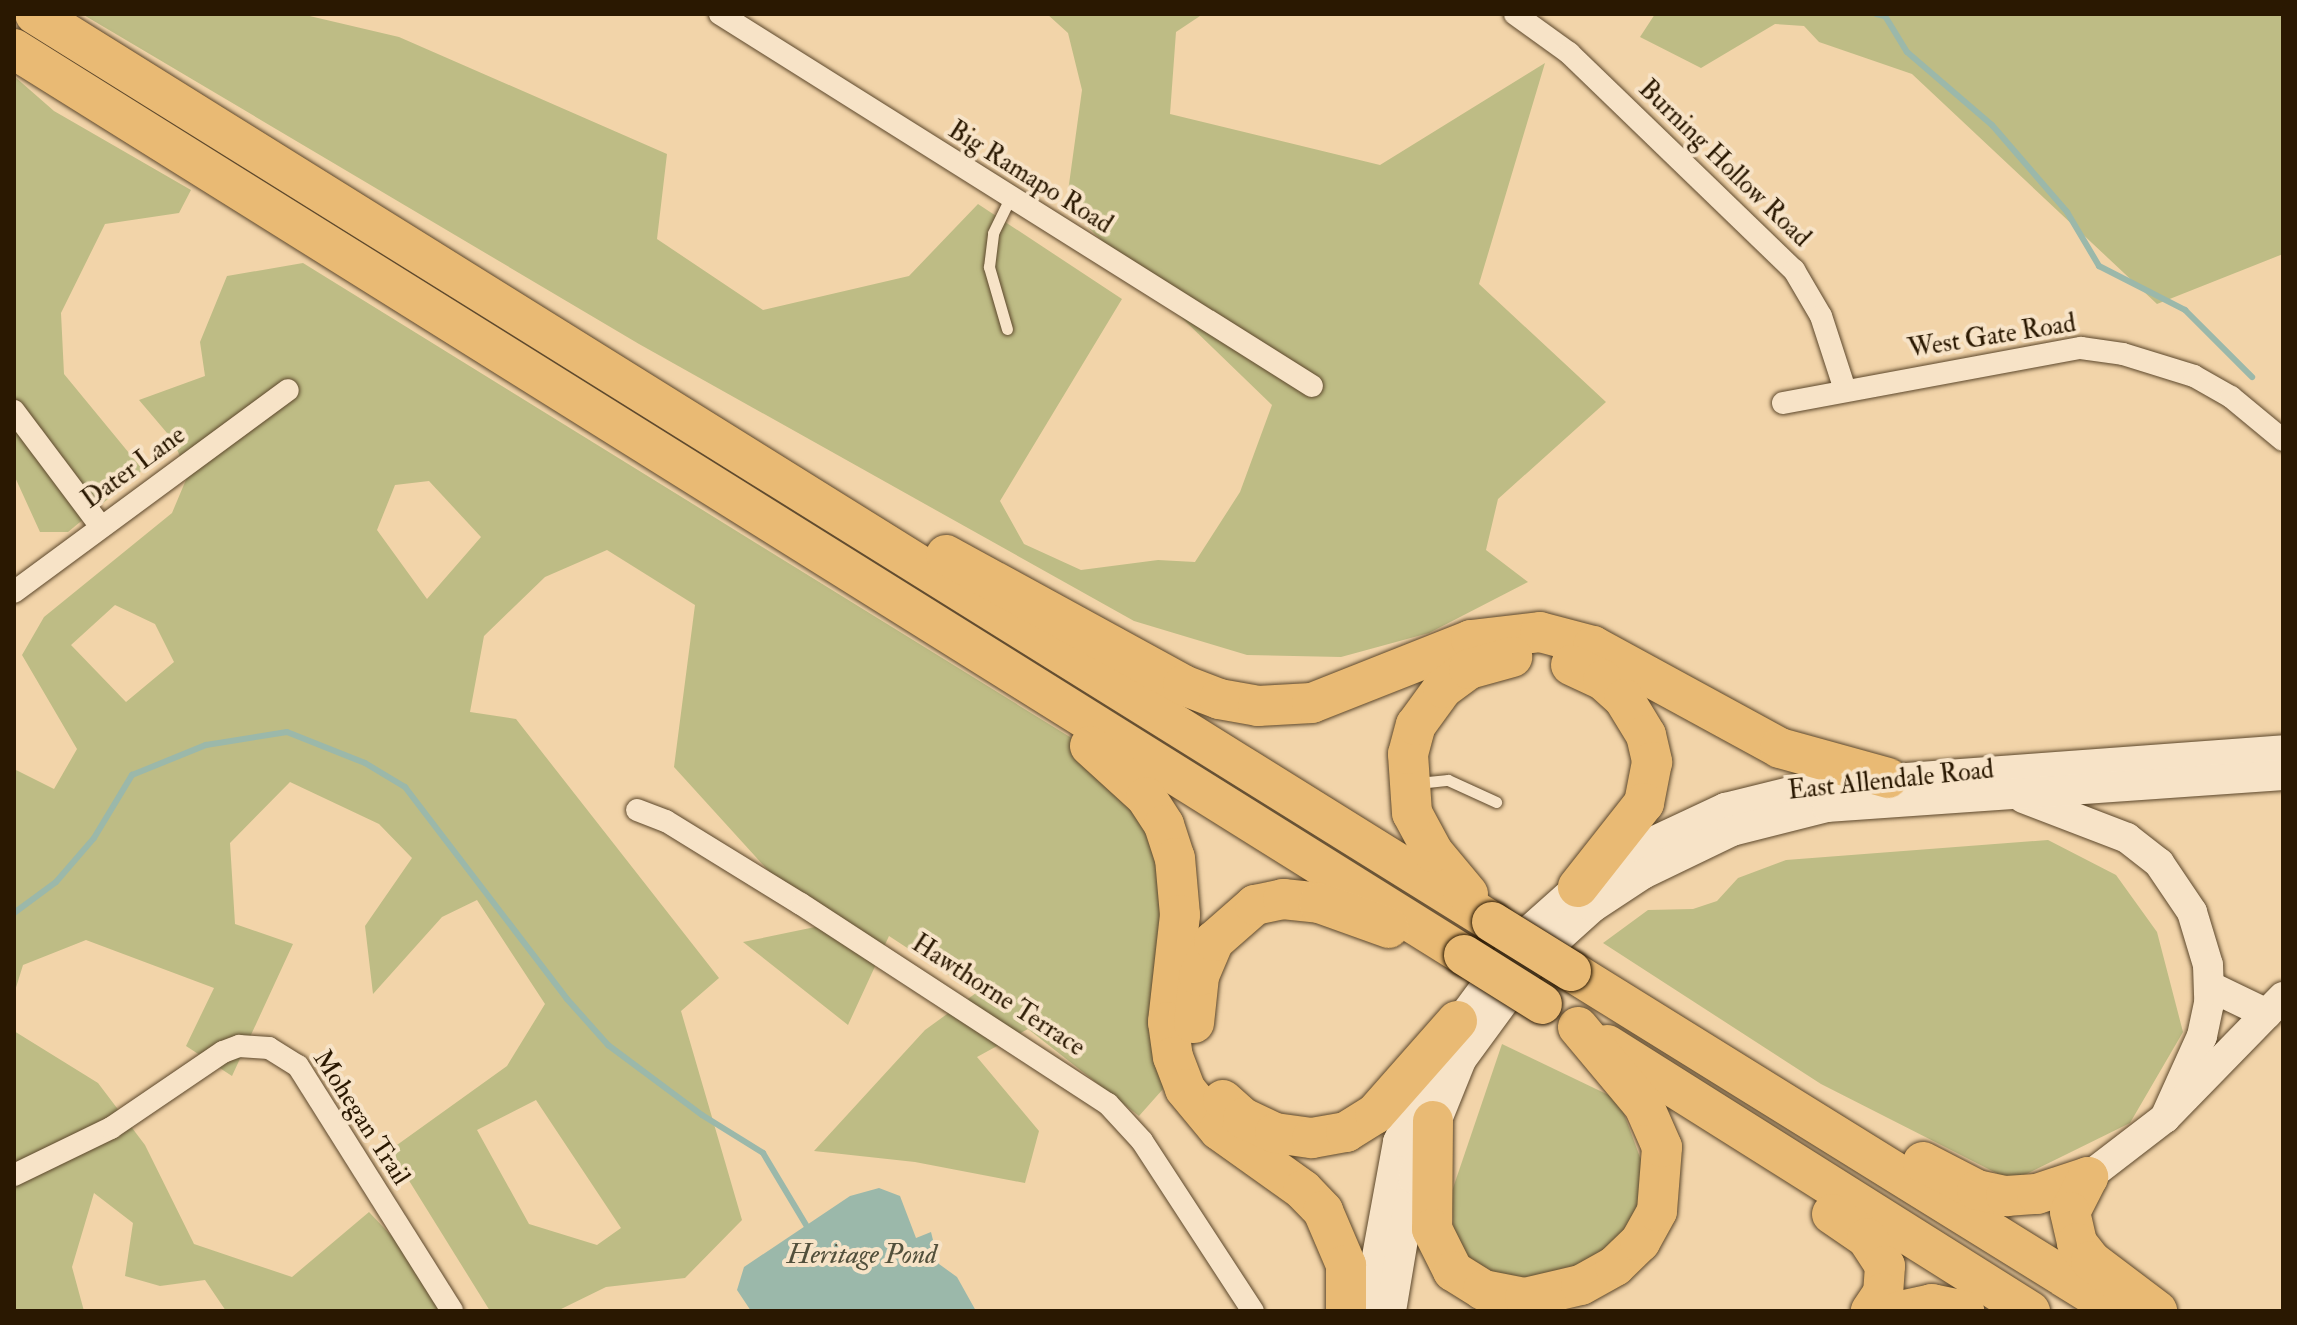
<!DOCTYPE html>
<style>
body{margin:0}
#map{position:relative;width:2297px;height:1325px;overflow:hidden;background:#f2d4a9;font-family:"IM FELL Double Pica",serif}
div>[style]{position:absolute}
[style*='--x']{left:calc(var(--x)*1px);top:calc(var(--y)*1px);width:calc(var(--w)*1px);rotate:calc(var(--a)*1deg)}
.green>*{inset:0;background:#bebc85}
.water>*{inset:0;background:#9bb8aa}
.stream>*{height:6px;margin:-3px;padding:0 3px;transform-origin:3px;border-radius:3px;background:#9bb8aa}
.roads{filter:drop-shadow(0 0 2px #5c472b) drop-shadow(0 0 2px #5c472b)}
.lane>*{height:11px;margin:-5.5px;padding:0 5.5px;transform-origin:5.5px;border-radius:5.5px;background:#f7e3c7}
.street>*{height:22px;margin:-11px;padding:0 11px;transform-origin:11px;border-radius:11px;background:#f7e3c7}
.secondary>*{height:30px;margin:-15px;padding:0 15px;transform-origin:15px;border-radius:15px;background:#f7e3c7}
.highway>*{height:40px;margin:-20px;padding:0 20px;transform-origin:20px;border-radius:20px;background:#e9ba74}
.bridges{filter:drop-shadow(0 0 2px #2a1801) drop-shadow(0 0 2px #2a1801)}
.highway-bridge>*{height:40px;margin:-20px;padding:0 20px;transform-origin:20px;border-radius:20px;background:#e9ba74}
span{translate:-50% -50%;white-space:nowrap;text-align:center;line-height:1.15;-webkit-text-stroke:8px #f7e3c7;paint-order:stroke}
.street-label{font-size:26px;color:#2a1801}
.water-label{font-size:28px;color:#52503c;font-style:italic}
.frame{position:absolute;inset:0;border:16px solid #2a1801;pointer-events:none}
</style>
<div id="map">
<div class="green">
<i style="clip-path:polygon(82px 14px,301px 14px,399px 37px,667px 154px,657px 239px,763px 310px,909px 276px,978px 204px,1122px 299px,1000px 501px,1024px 544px,1081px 570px,1158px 560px,1195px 562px,1240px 492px,1272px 405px,1066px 206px,1082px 90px,1068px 33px,1047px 14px,1203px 14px,1176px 32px,1170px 114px,1380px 165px,1545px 63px,1479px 284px,1606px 402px,1498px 499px,1486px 550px,1528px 582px,1429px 633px,1341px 657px,1247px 655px,1134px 621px,639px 344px)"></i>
<i style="clip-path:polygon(1655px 14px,2283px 14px,2283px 254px,2157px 304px,1912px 74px,1819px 42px,1804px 26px,1775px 24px,1701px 68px,1640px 37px)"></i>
<i style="clip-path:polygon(14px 76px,54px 111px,191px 190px,179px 213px,105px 224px,61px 313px,64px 374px,143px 470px,68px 532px,40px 532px,14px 475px)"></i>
<i style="clip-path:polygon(evenodd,303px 263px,1070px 737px,1173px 833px,1179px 1071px,1139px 1116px,1028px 1029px,977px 1057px,1039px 1131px,1025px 1183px,915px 1162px,814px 1151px,925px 1030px,976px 993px,889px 936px,848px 1025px,743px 942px,844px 921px,774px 877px,674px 767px,695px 605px,607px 550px,545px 577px,484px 636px,470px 712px,516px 719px,719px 978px,681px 1011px,742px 1220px,685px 1278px,606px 1287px,557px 1311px,490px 1311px,390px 1150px,507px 1066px,545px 1004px,477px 900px,442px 917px,373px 994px,365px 926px,412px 858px,379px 824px,290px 782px,230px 843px,235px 924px,293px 944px,232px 1076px,186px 1046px,214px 988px,86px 940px,23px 965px,14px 994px,14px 769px,54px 789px,77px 749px,22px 655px,44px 617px,172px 513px,188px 475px,173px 440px,139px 400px,205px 376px,200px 342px,227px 276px,303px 263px,429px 481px,481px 537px,427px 599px,377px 530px,395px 485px,429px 481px,303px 263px,115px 605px,155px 624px,174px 662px,126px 702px,71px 645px,115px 605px,303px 263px,536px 1100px,621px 1228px,597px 1245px,529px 1224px,477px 1130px,536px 1100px)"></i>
<i style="clip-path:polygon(2048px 840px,2116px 875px,2157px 932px,2183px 1032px,2130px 1123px,2012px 1181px,1821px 1084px,1603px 943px,1648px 910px,1693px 909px,1717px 901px,1738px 878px,1786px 860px)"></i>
<i style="clip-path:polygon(14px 1031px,98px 1083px,145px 1145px,194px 1244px,292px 1277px,369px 1212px,462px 1311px,226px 1311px,205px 1280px,160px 1286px,125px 1276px,133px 1223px,94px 1193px,72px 1267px,84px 1311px,14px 1311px)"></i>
<i style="clip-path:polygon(1502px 1044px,1619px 1100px,1649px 1182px,1623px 1242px,1543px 1285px,1501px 1283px,1456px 1258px,1451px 1194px)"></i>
</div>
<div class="water">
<i style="clip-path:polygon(879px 1188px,900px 1196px,916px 1238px,931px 1232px,939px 1264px,957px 1277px,976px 1311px,751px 1311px,737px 1290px,744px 1267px,850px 1196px)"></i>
</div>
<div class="stream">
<i style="--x:1876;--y:14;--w:9;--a:13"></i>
<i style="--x:1885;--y:16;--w:42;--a:58.6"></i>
<i style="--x:1907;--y:52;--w:112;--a:40.7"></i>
<i style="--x:1992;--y:125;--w:115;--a:49.2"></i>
<i style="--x:2067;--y:212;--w:63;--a:59.3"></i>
<i style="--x:2099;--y:266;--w:97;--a:27.1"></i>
<i style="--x:2185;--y:310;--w:95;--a:45"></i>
<i style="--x:14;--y:913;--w:52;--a:-36.4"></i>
<i style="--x:56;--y:882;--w:58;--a:-49.2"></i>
<i style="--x:94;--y:838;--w:74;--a:-58.9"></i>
<i style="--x:132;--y:775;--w:80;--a:-22.1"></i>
<i style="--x:206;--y:745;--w:82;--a:-9.1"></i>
<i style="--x:287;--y:732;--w:84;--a:21.7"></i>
<i style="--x:365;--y:763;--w:47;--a:31"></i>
<i style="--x:405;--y:787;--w:267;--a:52.6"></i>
<i style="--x:567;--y:999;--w:62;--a:48.3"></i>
<i style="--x:608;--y:1045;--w:117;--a:36.7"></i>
<i style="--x:702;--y:1115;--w:72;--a:31.9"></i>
<i style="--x:763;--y:1153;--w:90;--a:59.1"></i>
</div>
<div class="roads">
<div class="lane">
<i style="--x:1007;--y:329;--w:65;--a:-106.2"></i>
<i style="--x:989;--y:267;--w:34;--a:-83"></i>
<i style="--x:993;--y:233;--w:39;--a:-64"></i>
<i style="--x:1418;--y:783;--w:30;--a:-6"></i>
<i style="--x:1448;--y:780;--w:53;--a:24.6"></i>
</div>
<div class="street">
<i style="--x:720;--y:14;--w:699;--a:32.14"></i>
<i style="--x:1515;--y:14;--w:67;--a:35.8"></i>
<i style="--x:1569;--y:53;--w:313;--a:44"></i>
<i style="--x:1794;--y:270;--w:53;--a:59.6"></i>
<i style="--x:1821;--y:316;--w:78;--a:72"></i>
<i style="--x:1783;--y:403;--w:303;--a:-10.5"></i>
<i style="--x:2081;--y:348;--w:42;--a:8.1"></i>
<i style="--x:2123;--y:354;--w:74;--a:17.2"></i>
<i style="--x:2194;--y:376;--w:43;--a:29.6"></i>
<i style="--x:2231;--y:397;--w:67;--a:39.6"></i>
<i style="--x:14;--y:411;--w:145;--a:53.1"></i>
<i style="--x:14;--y:592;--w:340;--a:-36.4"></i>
<i style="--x:637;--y:810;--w:31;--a:21"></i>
<i style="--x:666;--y:821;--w:158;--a:31.6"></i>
<i style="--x:801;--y:904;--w:366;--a:33.1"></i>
<i style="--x:1108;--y:1104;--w:50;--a:47.4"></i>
<i style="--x:1142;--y:1141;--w:203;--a:56.9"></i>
<i style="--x:14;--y:1175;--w:108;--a:-25.9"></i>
<i style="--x:111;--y:1128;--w:135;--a:-34.2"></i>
<i style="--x:223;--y:1052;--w:17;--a:-21"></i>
<i style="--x:239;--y:1046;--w:30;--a:4"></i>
<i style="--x:269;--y:1048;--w:34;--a:32"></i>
<i style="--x:298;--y:1066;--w:289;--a:57.8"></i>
</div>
<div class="secondary">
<i style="--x:2023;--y:798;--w:111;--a:21"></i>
<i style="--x:2127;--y:838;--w:41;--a:38"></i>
<i style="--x:2159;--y:863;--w:59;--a:56"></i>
<i style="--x:2192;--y:912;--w:55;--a:73.2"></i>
<i style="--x:2208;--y:965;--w:38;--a:88"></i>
<i style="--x:2209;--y:1003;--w:34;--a:102"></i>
<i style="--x:2202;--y:1036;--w:90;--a:114.3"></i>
<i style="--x:2209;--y:986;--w:64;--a:25.8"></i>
<i style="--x:2088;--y:1177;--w:97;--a:-37.5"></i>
<i style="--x:2165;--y:1118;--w:169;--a:-45.7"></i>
<i style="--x:1367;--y:1311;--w:172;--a:-79.6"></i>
<i style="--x:1398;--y:1142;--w:103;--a:-65.9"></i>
<i style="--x:1440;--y:1048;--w:139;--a:-53.5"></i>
<i style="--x:1523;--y:936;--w:74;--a:-41.7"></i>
<i style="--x:1578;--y:887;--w:66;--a:-33.2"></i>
<i style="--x:1633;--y:851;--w:102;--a:-25.1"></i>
<i style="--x:1725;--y:808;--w:101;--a:-13.8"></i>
<i style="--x:1823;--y:784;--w:461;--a:-4.2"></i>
<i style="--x:1391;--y:1311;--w:134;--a:-80.5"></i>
<i style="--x:1413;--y:1179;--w:128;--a:-68"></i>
<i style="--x:1461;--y:1060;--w:125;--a:-53.8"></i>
<i style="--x:1535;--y:959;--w:78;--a:-41.9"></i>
<i style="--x:1593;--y:907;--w:60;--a:-33.4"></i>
<i style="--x:1643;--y:874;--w:99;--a:-25.8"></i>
<i style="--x:1732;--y:831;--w:98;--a:-14.2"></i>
<i style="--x:1827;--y:807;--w:457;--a:-4"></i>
</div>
<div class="highway">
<i style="--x:35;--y:14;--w:1717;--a:31.93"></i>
<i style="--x:14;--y:49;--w:1710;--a:32"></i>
<i style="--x:946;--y:555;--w:270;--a:28.7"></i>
<i style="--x:1183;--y:685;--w:39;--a:21"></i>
<i style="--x:1219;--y:699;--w:40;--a:10"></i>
<i style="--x:1258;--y:706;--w:54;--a:-3.2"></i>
<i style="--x:1312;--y:703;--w:171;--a:-21.6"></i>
<i style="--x:1471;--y:640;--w:69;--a:-6.6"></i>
<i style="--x:1540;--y:632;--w:55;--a:14.8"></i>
<i style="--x:1593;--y:646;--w:213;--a:28.6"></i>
<i style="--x:1780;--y:748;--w:112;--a:15.5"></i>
<i style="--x:1571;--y:665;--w:35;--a:25"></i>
<i style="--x:1603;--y:680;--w:28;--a:42"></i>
<i style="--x:1624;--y:699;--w:42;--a:58.6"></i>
<i style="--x:1646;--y:735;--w:28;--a:77"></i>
<i style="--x:1652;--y:762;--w:42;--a:101"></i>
<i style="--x:1644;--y:803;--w:107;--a:128.2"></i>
<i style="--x:1090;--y:746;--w:76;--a:42.3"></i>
<i style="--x:1146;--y:797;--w:33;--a:57"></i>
<i style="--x:1164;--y:825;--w:35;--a:72"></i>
<i style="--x:1175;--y:858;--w:57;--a:85"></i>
<i style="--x:1180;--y:915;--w:108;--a:96.4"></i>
<i style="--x:1168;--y:1022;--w:35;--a:82"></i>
<i style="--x:1173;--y:1057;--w:34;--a:69"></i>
<i style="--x:1185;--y:1089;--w:53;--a:50.3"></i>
<i style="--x:1219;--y:1130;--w:103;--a:35.5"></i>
<i style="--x:1303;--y:1190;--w:29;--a:46"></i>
<i style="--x:1323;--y:1211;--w:59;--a:66.9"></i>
<i style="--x:1346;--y:1265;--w:46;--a:90"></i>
<i style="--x:1468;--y:894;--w:55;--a:-129.8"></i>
<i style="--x:1433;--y:852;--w:44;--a:-118.3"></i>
<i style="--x:1412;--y:813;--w:59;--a:-93.9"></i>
<i style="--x:1408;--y:754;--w:30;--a:-75"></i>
<i style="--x:1416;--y:725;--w:46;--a:-53.9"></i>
<i style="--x:1443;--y:688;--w:32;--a:-36"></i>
<i style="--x:1469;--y:669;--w:45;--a:-15.6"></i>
<i style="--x:1571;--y:971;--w:645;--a:31.82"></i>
<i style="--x:1194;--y:1023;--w:47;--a:-83.9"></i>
<i style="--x:1199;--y:976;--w:38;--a:-67"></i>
<i style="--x:1214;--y:941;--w:55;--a:-41.3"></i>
<i style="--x:1255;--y:905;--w:29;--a:-12"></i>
<i style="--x:1283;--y:899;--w:36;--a:6"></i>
<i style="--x:1319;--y:903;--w:74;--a:19.7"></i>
<i style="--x:1607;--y:1045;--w:500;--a:32.2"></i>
<i style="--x:1223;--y:1100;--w:27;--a:42"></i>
<i style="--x:1243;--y:1118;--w:35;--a:25"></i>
<i style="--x:1275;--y:1133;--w:37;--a:8"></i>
<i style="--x:1312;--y:1138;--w:35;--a:-10"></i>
<i style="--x:1346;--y:1132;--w:34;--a:-32"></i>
<i style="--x:1375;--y:1114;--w:124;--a:-48.6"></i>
<i style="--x:1433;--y:1121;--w:108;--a:90.5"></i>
<i style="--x:1432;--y:1229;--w:47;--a:63.4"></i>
<i style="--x:1453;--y:1271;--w:36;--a:32"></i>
<i style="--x:1483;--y:1290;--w:43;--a:10.8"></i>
<i style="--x:1525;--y:1298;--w:57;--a:-13.1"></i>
<i style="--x:1581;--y:1285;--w:39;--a:-29"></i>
<i style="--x:1615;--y:1266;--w:35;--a:-44"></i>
<i style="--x:1640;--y:1242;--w:35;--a:-61"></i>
<i style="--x:1657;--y:1211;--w:64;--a:-85.5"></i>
<i style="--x:1662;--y:1147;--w:45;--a:-113.7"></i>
<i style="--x:1644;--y:1106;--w:103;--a:-129.9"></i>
<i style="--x:1923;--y:1162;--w:61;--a:27.4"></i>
<i style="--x:1977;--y:1190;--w:30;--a:12"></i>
<i style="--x:2006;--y:1196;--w:31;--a:-4"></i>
<i style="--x:2037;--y:1194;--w:54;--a:-18.4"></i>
<i style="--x:2088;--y:1177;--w:39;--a:117"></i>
<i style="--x:2070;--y:1212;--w:32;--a:77"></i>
<i style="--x:2077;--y:1243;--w:23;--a:52"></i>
<i style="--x:2091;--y:1261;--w:83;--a:37.1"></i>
<i style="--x:1832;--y:1214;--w:42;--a:34.4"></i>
<i style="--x:1867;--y:1238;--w:33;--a:57"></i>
<i style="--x:1885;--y:1266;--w:27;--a:94"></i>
<i style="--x:1883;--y:1293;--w:22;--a:124"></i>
<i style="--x:1900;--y:1311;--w:33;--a:-12"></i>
<i style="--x:1932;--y:1304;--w:33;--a:12"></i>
</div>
</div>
<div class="bridges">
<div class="highway-bridge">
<i style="--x:1492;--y:922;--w:93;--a:31.8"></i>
<i style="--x:1464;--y:955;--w:92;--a:32.1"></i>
</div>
</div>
<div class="street-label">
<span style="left:1724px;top:164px;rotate:44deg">Burning Hollow Road</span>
<span style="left:1030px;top:178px;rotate:32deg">Big Ramapo Road</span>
<span style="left:1992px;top:337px;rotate:-9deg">West Gate Road</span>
<span style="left:134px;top:468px;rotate:-36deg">Dater Lane</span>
<span style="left:1891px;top:781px;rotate:-6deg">East Allendale Road</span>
<span style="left:998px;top:996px;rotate:33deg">Hawthorne Terrace</span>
<span style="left:361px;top:1118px;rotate:57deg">Mohegan Trail</span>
</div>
<div class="water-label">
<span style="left:862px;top:1255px">Heritage Pond</span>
</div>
<div class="frame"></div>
</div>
